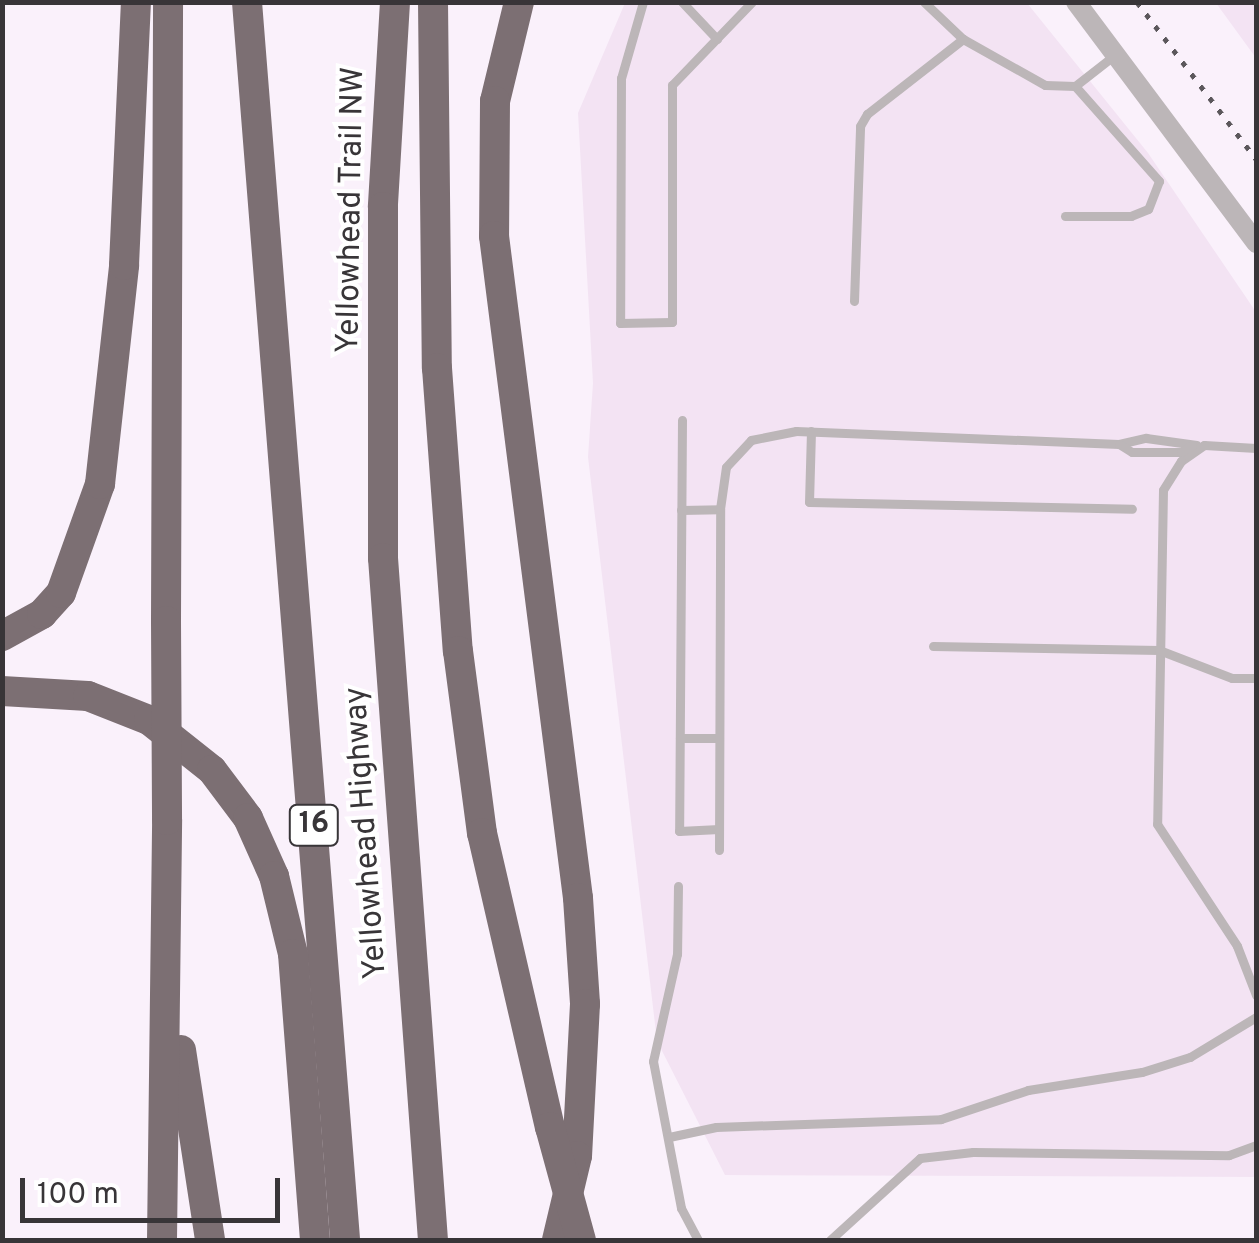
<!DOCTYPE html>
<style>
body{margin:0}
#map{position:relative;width:1259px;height:1243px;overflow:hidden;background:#faf1fb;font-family:Overpass,sans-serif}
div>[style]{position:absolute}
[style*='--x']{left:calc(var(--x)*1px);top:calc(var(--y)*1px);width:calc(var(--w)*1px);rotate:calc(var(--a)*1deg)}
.built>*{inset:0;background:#f3e3f3}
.service>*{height:9px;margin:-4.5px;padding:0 4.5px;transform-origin:4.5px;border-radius:4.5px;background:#bcb6b8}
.tertiary>*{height:20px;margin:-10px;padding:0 10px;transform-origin:10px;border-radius:10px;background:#bcb6b8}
.motorway>*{height:30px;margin:-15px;padding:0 15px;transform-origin:15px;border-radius:15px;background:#7c6f73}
.rail>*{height:5px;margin-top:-2.5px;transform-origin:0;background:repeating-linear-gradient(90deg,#5b575b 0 5px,transparent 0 15px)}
.motorway-bridge>*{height:30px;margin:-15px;padding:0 15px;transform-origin:15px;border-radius:15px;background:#7c6f73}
span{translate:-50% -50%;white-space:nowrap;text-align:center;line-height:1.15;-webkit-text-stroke:8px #fff;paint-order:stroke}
.shield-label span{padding:2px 8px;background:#fff;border:2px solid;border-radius:8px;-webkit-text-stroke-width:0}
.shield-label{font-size:30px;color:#383538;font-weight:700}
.street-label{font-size:32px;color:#383538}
.frame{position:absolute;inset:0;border:5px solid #383538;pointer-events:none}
.scale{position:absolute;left:20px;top:1178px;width:260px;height:45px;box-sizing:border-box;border:5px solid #383538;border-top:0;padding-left:12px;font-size:30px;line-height:35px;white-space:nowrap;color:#383538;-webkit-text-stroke:8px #fff;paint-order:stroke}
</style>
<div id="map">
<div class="built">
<i style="clip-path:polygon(625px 3px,1027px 3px,1148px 153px,1256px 312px,1256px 1177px,725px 1175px,657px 1041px,588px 457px,593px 383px,578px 113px)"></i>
<i style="clip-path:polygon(1216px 3px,1256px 3px,1256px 58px)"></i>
</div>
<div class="service">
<i style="--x:643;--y:2;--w:79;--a:106.1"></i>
<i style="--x:621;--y:78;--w:245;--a:90.2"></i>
<i style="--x:620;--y:323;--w:52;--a:-1.1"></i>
<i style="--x:672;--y:322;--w:237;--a:-90"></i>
<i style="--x:672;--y:85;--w:115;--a:-46.1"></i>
<i style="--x:682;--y:2;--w:51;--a:46.6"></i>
<i style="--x:924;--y:2;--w:54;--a:43.5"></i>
<i style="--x:963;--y:39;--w:94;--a:29.3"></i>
<i style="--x:1045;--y:85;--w:30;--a:2"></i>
<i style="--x:1075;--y:86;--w:127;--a:48.5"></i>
<i style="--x:1159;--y:181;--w:30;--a:111"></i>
<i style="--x:1148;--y:209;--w:18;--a:158"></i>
<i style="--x:1131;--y:216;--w:66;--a:180"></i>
<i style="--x:1075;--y:86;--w:52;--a:-38"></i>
<i style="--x:854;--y:301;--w:175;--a:-88"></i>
<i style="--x:860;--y:126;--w:14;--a:-60"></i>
<i style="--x:867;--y:114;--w:122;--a:-38"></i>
<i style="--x:682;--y:420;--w:411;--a:90.4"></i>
<i style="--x:679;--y:831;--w:40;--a:-2.9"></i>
<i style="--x:811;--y:431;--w:71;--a:91.6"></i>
<i style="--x:809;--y:502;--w:323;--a:1.2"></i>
<i style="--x:1119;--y:444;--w:28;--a:-13"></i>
<i style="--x:1146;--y:438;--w:51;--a:7.8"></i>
<i style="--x:1256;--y:448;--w:52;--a:-176.7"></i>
<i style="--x:1204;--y:445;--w:28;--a:145"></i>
<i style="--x:1181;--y:461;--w:34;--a:122"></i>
<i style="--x:1163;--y:490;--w:334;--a:91"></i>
<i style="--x:1157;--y:824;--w:146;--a:56.7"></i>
<i style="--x:1237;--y:946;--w:53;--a:68.8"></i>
<i style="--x:681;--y:510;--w:39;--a:-1"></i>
<i style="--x:933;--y:646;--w:226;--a:1"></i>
<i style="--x:1159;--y:650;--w:78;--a:21"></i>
<i style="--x:1232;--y:678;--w:24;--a:0"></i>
<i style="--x:680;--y:738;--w:39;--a:0"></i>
<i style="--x:719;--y:850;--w:341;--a:-89.8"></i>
<i style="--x:720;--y:509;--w:42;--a:-81.9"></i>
<i style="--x:726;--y:467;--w:37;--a:-47"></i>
<i style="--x:751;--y:440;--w:46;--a:-11.3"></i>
<i style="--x:796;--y:431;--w:323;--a:2.3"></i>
<i style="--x:1119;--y:444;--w:15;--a:32"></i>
<i style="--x:1132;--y:452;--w:49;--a:0"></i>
<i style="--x:1181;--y:452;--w:13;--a:-32"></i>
<i style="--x:678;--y:886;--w:68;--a:90.8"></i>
<i style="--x:677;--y:954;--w:110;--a:102.6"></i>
<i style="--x:653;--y:1061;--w:150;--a:79.2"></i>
<i style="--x:681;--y:1208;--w:36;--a:62"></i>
<i style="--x:669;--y:1137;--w:48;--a:-12"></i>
<i style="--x:716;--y:1127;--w:225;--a:-2"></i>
<i style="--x:941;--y:1119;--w:92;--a:-18.4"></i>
<i style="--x:1028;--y:1090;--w:115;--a:-9"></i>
<i style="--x:1142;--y:1072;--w:50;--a:-17.4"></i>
<i style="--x:1190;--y:1057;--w:77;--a:-31.2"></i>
<i style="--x:830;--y:1240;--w:122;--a:-42.3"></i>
<i style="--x:920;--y:1158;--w:53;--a:-6.5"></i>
<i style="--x:973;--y:1152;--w:256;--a:0.7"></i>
<i style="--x:1229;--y:1155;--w:29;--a:-20"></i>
</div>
<div class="tertiary">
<i style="--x:1076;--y:2;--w:301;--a:53.2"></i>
</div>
<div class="motorway">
<i style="--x:247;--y:2;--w:1242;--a:85.47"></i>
<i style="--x:395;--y:2;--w:205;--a:93.4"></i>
<i style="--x:383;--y:207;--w:351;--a:90"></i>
<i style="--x:383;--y:558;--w:684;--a:85.81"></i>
<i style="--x:433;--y:2;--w:366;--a:89.4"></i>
<i style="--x:437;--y:368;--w:284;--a:85.8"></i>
<i style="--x:458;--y:651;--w:184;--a:82.5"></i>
<i style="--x:482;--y:833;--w:302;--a:77"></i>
<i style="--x:519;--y:2;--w:102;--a:103.6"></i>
<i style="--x:495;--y:101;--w:135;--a:90.4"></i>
<i style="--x:494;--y:236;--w:667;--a:82.77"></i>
<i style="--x:578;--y:898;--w:106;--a:86.2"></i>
<i style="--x:585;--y:1004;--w:152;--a:93"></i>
<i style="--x:577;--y:1156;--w:86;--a:103.4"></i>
<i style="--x:166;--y:621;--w:619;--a:-89.81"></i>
<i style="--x:2;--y:636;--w:46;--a:-28.8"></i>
<i style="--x:42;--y:614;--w:28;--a:-48"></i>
<i style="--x:61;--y:593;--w:116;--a:-70.3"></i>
<i style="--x:100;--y:484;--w:220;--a:-83.7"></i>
<i style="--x:124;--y:265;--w:263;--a:-87.4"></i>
<i style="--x:2;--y:691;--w:86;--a:3.3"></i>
<i style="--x:88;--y:696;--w:66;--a:21.5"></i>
<i style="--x:149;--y:720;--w:80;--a:38.4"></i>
<i style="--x:212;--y:770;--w:60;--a:53.1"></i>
<i style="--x:248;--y:818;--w:64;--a:65.9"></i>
<i style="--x:274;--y:876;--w:80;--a:76.3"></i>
<i style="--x:293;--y:954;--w:287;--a:85.6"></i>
<i style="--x:181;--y:1050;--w:192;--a:81.3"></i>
<i style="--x:162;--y:1240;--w:420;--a:-89.3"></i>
</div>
<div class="rail">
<i style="--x:1137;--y:2;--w:197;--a:52.8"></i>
</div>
<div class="motorway-bridge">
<i style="--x:166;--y:621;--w:199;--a:89.7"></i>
<i style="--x:550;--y:1127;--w:117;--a:74.7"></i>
</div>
<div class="shield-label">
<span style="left:314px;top:825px">16</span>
</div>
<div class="street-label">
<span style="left:352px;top:210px;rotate:-89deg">Yellowhead Trail NW</span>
<span style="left:367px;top:833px;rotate:-94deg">Yellowhead Highway</span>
</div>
<div class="frame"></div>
<div class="scale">100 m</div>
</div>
